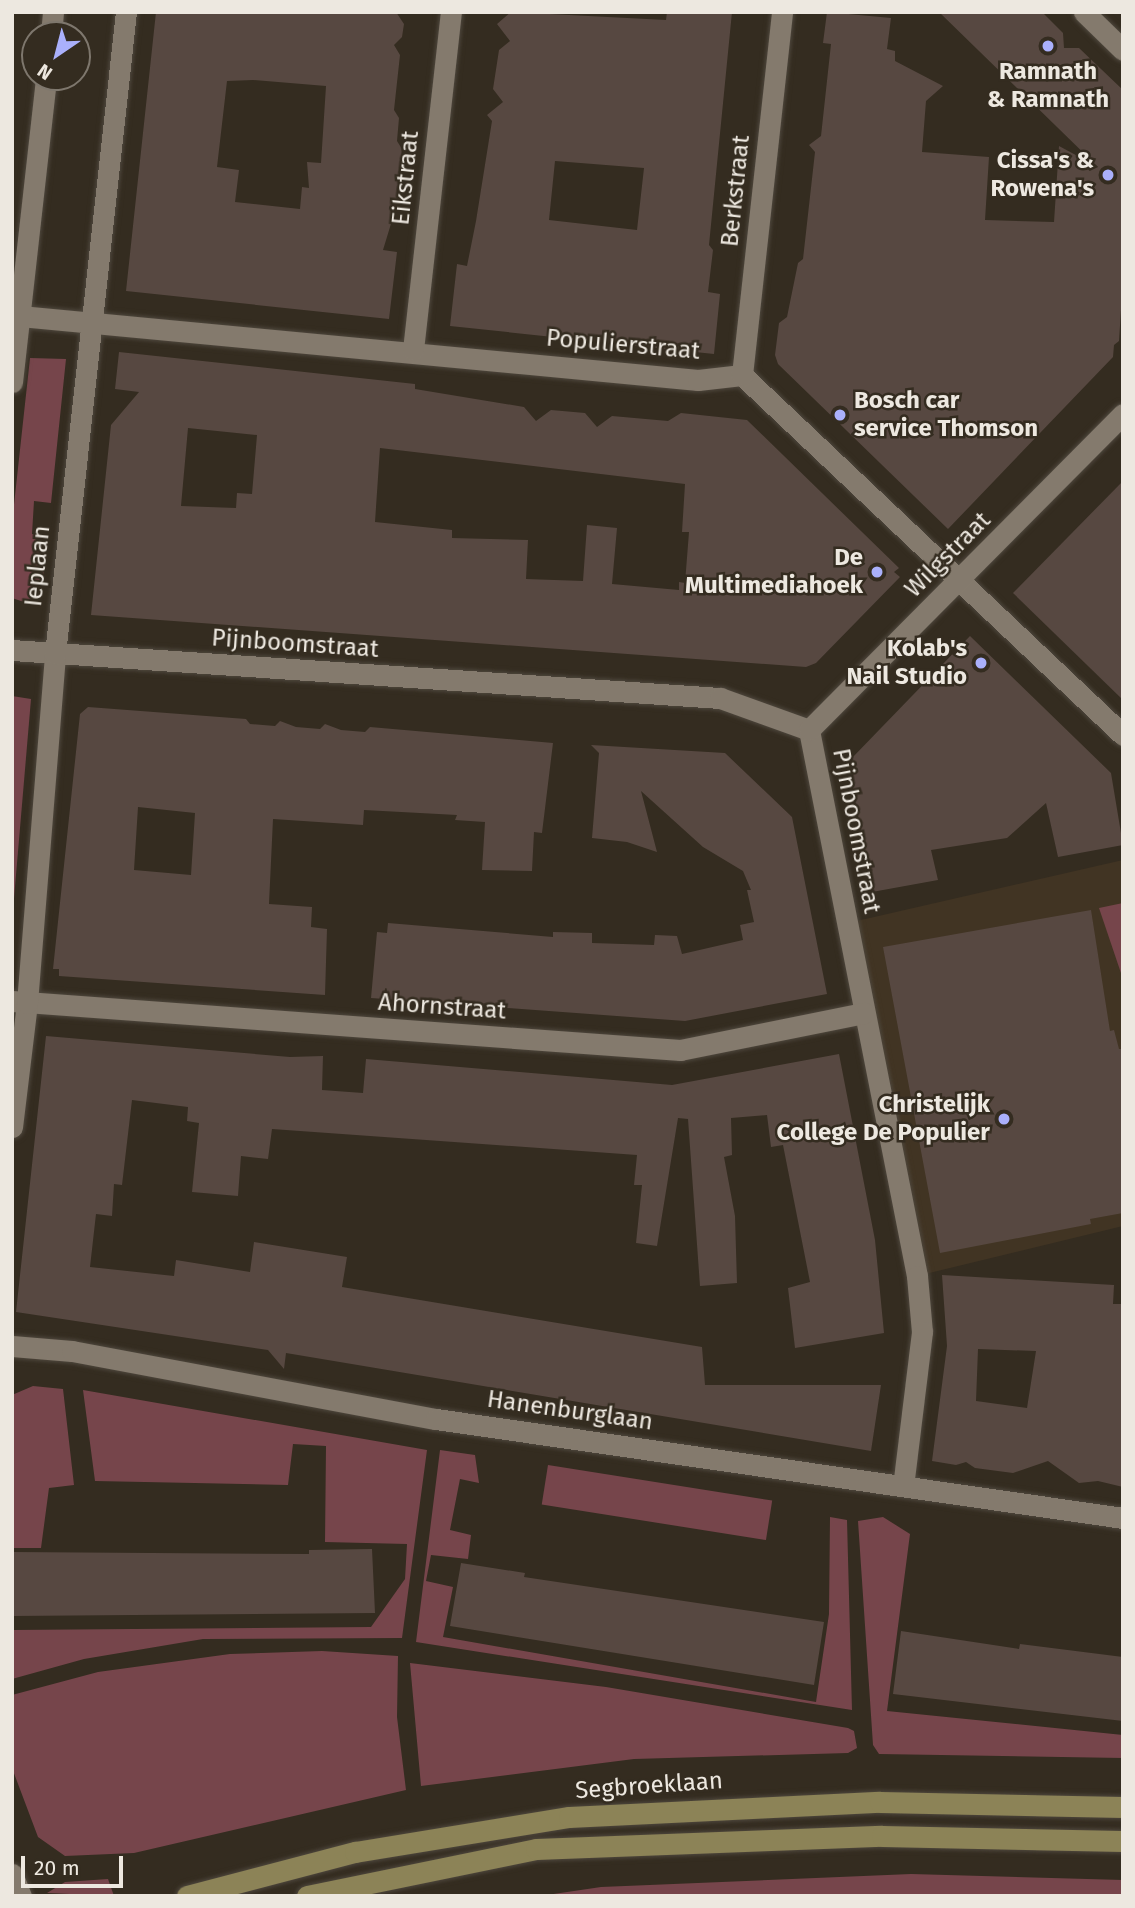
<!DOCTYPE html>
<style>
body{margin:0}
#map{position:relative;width:1135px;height:1908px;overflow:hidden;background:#342c20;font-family:"Fira Sans",sans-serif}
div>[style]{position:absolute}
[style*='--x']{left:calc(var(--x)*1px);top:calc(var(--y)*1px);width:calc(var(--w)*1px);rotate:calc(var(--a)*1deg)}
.built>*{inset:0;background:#413423}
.green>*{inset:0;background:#76454b;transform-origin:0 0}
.building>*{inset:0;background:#574841}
.roads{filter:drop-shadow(0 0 2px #4e473d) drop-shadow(0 0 2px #4e473d)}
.street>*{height:21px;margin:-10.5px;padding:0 10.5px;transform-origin:10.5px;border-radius:10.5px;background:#847a6d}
.secondary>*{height:21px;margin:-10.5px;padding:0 10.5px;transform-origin:10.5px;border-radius:10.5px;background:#8c8357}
.dots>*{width:19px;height:19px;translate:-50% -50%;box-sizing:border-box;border:4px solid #342c20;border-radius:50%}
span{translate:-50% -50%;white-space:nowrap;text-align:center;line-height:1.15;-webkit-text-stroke:5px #342c20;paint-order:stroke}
.poi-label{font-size:24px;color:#ede8e0;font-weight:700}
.right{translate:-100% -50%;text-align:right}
.left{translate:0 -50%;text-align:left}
.street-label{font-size:24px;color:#ede8e0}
.frame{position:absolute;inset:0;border:14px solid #ede8e0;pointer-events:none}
.north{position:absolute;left:21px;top:21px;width:70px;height:70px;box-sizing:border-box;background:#342c20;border:2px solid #7e776d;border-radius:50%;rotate:215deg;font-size:19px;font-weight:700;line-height:28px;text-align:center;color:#ede8e0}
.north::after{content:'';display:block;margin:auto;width:24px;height:32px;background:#aab0fb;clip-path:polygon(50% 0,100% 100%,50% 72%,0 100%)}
.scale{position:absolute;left:21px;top:1856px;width:102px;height:32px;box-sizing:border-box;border:4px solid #ede8e0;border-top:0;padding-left:9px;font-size:21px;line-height:24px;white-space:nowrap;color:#ede8e0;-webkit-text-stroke:5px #342c20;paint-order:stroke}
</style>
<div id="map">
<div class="built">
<i style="clip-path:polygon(1123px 860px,1123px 1226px,917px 1276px,848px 923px)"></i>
</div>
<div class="green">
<i style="clip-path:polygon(30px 358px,66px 359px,51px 503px,34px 501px,32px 534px,47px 535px,42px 597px,33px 605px,12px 598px,12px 523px)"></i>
<i style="clip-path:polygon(12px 696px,31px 699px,12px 922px)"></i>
<i style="clip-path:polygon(1123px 903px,1123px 979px,1099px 908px)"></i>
<i style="clip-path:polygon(33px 1386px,63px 1389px,74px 1485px,49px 1488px,41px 1548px,12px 1548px,12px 1395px)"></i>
<i style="clip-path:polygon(83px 1390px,427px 1450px,402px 1638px,203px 1639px,84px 1659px,12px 1679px,12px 1630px,371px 1627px,405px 1579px,407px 1544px,325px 1542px,326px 1446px,293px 1444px,288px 1485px,95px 1481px)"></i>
<i style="clip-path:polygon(440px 1450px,475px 1455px,479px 1483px,460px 1479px,450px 1530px,471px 1535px,468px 1559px,431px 1555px,426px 1581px,453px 1587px,443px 1637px,816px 1702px,829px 1614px,830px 1517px,847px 1520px,852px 1710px,416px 1642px)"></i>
<i style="left:548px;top:1465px;width:227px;height:40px;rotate:9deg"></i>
<i style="clip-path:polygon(883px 1517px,910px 1534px,887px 1711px,1123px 1735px,1123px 1758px,879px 1754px,873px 1745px,858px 1521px)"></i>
<i style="clip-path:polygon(322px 1651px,398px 1656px,397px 1717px,406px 1790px,134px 1853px,65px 1856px,38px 1837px,12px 1768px,12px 1695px,98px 1672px,230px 1654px)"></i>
<i style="clip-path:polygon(410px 1663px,606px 1687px,848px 1728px,854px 1731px,857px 1748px,848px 1753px,634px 1759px,421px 1786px)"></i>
<i style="clip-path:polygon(911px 1874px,1123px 1880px,1123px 1896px,540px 1896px,601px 1887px)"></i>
<i style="clip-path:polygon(108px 1879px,114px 1896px,47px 1893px,65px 1882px)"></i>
</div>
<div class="building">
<i style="clip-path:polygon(evenodd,156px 12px,396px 12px,404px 24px,402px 37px,394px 45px,400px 55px,394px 110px,399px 118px,397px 141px,402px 149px,399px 172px,404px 181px,383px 250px,397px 252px,389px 319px,126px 291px,156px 12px,253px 80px,326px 86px,321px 163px,307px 162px,309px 188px,302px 187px,300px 209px,235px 202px,239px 170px,217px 167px,227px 81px,253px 80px)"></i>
<i style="clip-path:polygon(evenodd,511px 12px,666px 20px,667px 12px,732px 12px,709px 245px,713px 250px,708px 292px,720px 294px,714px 354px,450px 326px,457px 264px,467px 266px,476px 221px,492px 121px,487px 115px,503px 102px,493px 89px,499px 50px,510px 41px,497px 24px,511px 12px,555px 161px,644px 168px,637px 230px,549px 220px,555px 161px)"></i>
<i style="clip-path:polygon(827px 12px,891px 18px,887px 49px,895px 51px,895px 61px,943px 86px,926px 101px,922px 152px,989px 157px,985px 220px,1054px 222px,1059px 146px,1098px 167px,939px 12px,1042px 12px,1063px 33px,1064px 48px,1079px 48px,1123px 90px,1123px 279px,1119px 341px,1114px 345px,1113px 357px,948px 529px,778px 364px,775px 355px,779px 323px,787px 317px,798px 263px,803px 259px,815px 152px,809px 145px,821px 136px,831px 44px,823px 43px)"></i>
<i style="clip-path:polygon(evenodd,119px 352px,415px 384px,415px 389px,524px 407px,536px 421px,551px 410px,585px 413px,597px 427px,612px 416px,668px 421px,681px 413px,747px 420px,899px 568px,894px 572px,900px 577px,816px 663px,806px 667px,91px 615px,111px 425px,139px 392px,115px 389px,119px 352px,188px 428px,257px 435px,252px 494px,237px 493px,236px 508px,181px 506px,188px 428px,119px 352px,380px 448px,685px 484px,682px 532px,689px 532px,685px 583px,679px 582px,679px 590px,612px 584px,617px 528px,587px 525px,583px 581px,526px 579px,528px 540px,452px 538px,452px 530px,375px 522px,380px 448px)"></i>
<i style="clip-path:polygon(1123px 481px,1123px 700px,1013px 593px)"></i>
<i style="clip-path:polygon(970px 636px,1111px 773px,1123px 845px,1058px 857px,1046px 803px,1007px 838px,931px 850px,938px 880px,872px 892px,849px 767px,851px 759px)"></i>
<i style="clip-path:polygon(evenodd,88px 707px,246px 719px,250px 724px,275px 726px,280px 721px,296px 727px,320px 729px,325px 724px,341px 730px,365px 732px,370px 727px,553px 743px,542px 833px,534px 832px,532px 871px,482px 870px,485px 822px,455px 820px,457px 815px,364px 810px,363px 825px,273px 819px,269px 904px,312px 907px,311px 927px,327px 929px,325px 995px,59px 976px,59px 969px,53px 969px,80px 714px,88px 707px,138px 807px,195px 813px,191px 875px,134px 870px,138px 807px)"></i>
<i style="clip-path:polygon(591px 745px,725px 753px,792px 817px,827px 994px,685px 1021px,371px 998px,377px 932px,387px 933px,388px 923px,553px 937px,553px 932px,592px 933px,592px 943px,654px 945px,655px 935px,677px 936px,682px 954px,743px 940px,740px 925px,754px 922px,747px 890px,751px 890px,743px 871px,703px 847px,641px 791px,657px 852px,627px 842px,592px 838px,599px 753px)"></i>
<i style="clip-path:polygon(1091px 910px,1110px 1031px,1114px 1030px,1119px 1049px,1123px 1049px,1123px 1213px,1090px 1219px,1091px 1224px,940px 1253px,883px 947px)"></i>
<i style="clip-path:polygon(46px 1036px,290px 1057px,323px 1056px,322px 1090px,363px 1093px,366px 1059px,672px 1085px,839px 1054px,875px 1240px,884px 1333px,795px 1348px,788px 1288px,810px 1282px,783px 1145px,771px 1147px,767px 1115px,731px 1118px,732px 1155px,724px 1157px,735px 1216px,737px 1283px,700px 1286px,688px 1119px,678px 1118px,657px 1246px,636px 1243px,642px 1185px,634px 1185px,637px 1155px,272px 1129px,268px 1159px,241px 1156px,238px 1196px,192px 1192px,199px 1123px,187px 1121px,188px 1107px,132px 1100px,122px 1185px,114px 1184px,112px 1216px,96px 1214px,90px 1267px,174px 1276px,176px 1260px,250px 1272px,254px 1242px,347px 1257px,342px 1287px,702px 1347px,705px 1385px,881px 1385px,871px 1451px,286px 1353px,284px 1369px,268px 1350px,16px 1312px)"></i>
<i style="clip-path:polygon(evenodd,942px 1275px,1114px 1285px,1113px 1304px,1123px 1304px,1123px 1487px,1098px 1481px,1079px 1483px,1048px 1461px,1013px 1473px,975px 1468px,966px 1462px,956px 1465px,932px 1461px,947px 1346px,942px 1275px,978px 1349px,1036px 1351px,1027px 1408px,976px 1401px,978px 1349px)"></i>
<i style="clip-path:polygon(372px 1549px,375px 1613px,12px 1616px,12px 1552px,309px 1554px,309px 1550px)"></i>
<i style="clip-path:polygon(461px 1563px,525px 1573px,524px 1577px,824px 1622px,814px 1685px,450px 1626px)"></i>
<i style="clip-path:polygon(901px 1631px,1019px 1649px,1020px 1644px,1123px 1657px,1123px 1721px,893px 1694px)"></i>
</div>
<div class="roads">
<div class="street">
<i style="--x:1084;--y:12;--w:54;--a:44.3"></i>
<i style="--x:51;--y:35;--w:23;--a:-85"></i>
<i style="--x:20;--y:316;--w:681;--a:5.39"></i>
<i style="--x:698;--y:380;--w:44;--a:-6.5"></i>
<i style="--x:742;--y:375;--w:524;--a:43.38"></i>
<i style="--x:413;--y:350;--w:340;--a:-83.6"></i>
<i style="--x:742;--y:375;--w:365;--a:-83.7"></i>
<i style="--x:12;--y:382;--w:307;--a:-83.6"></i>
<i style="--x:12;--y:650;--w:710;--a:3.88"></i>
<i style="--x:720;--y:698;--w:95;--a:19.8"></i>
<i style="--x:809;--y:730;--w:557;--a:78.81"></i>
<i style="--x:917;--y:1276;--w:56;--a:84.9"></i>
<i style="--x:922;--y:1332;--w:155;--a:97"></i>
<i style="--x:809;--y:730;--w:445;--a:-45.2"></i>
<i style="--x:12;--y:1001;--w:670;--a:4.2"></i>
<i style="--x:680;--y:1050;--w:188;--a:-11.4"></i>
<i style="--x:12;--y:1127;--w:125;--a:-83.1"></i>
<i style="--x:27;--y:1003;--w:350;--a:-85.4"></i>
<i style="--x:55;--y:654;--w:646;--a:-83.69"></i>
<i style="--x:12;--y:1346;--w:60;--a:4.8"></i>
<i style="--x:72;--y:1351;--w:370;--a:10.6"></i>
<i style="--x:436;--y:1419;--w:694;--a:8.2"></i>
<i style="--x:12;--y:1874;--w:24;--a:68"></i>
</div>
<div class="secondary">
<i style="--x:187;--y:1896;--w:174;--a:-14.7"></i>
<i style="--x:355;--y:1852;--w:217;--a:-9.3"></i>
<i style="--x:569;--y:1817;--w:311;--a:-2.8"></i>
<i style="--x:880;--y:1802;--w:243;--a:1.2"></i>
<i style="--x:307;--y:1896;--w:234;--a:-11.6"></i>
<i style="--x:536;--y:1849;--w:346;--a:-2.2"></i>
<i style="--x:882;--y:1836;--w:241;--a:1.2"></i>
</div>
</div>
<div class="dots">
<i style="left:1048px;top:46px;background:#aab0fb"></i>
<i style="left:1108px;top:175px;background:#aab0fb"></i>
<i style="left:840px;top:415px;background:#aab0fb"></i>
<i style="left:877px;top:572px;background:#aab0fb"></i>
<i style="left:981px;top:663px;background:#aab0fb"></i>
<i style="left:1004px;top:1119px;background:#aab0fb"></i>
</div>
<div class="poi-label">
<span style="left:1048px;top:86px">Ramnath<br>&amp; Ramnath</span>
<span class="right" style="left:1094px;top:175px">Cissa's &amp;<br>Rowena's</span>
<span class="left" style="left:854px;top:415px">Bosch car<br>service Thomson</span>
<span class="right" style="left:863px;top:572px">De<br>Multimediahoek</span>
<span class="right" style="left:967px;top:663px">Kolab's<br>Nail Studio</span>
<span class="right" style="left:990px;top:1119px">Christelijk<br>College De Populier</span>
</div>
<div class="street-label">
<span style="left:406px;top:178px;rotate:-84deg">Eikstraat</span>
<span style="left:736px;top:191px;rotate:-84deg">Berkstraat</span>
<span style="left:623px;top:345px;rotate:5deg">Populierstraat</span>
<span style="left:948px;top:555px;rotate:-45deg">Wilgstraat</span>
<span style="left:38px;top:566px;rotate:-84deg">Ieplaan</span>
<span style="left:295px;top:644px;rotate:4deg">Pijnboomstraat</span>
<span style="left:856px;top:831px;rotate:79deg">Pijnboomstraat</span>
<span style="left:442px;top:1007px;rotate:4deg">Ahornstraat</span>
<span style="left:570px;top:1411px;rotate:8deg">Hanenburglaan</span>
<span style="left:649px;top:1786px;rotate:-4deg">Segbroeklaan</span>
</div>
<div class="frame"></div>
<div class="north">N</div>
<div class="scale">20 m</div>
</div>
